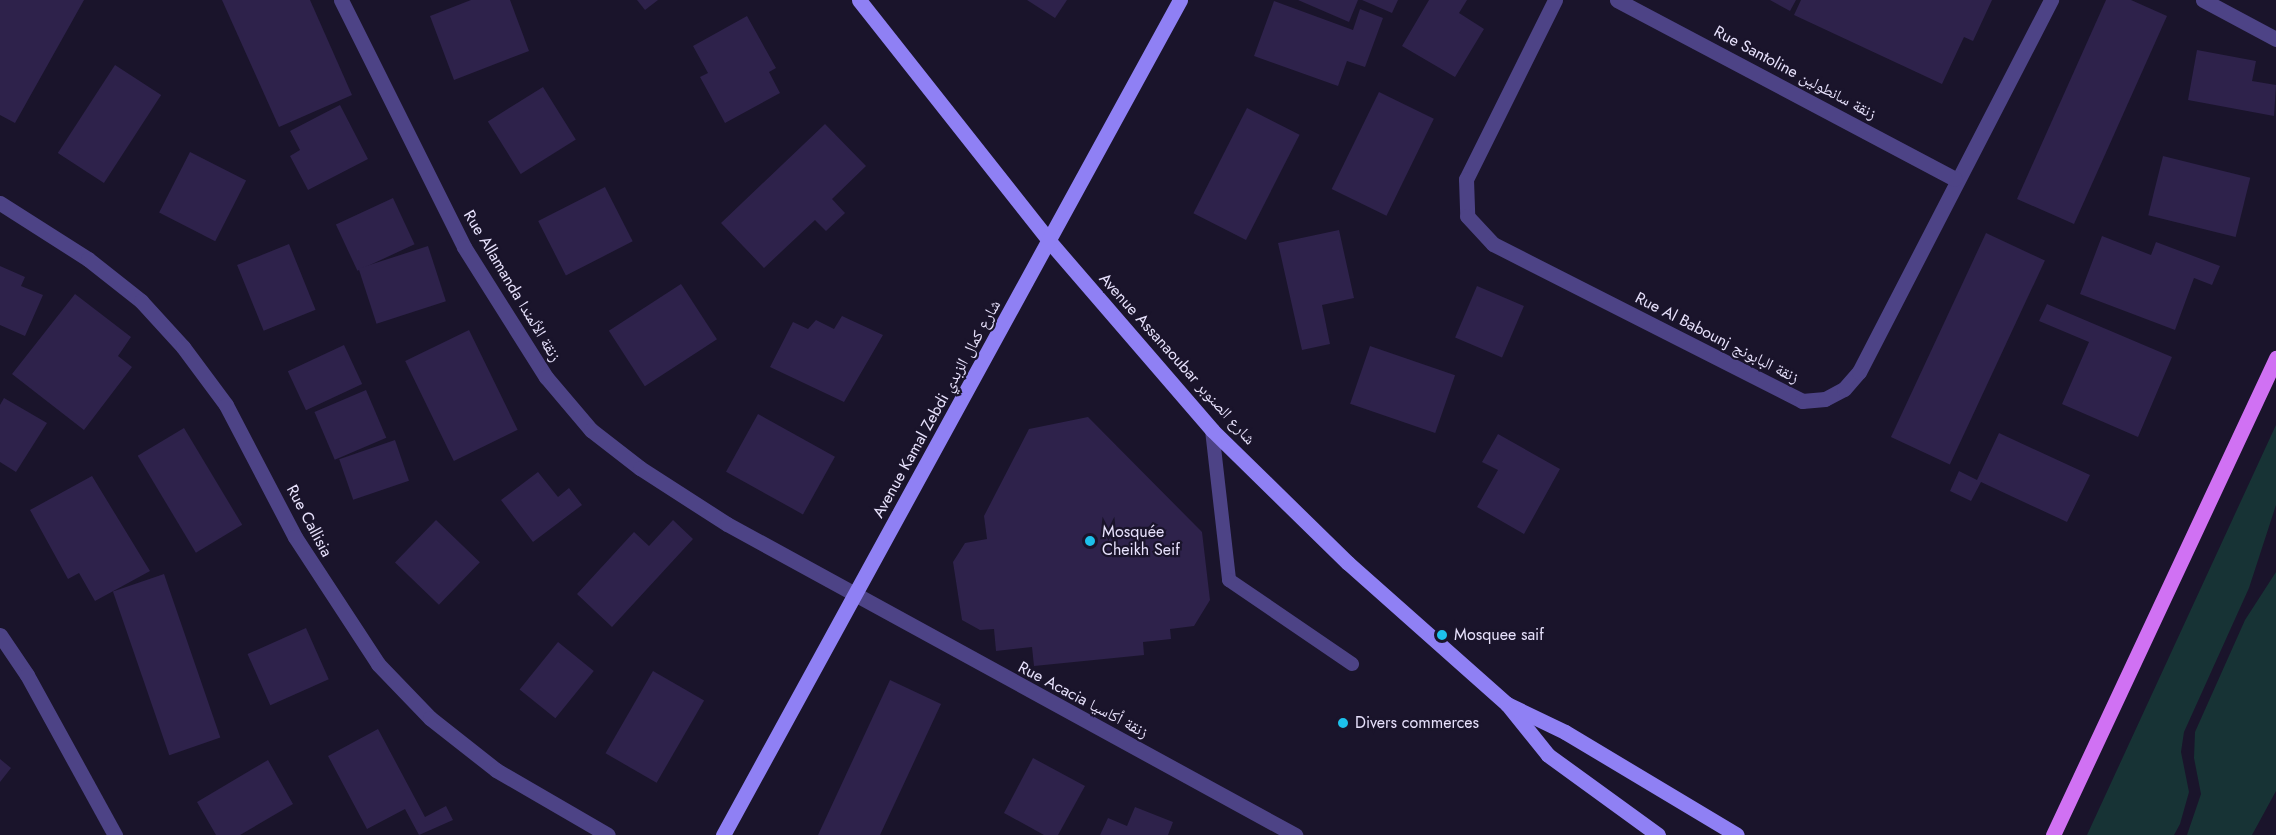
<!DOCTYPE html>
<meta charset="utf-8">
<style>
body{margin:0}
#map{position:relative;width:2276px;height:835px;overflow:hidden;background:#1a142b;font-family:Jost,"Noto Naskh Arabic",sans-serif}
div>[style]{position:absolute}
[style*='--x']{left:calc(var(--x)*1px);top:calc(var(--y)*1px);width:calc(var(--w)*1px);rotate:calc(var(--a)*1deg)}
.green>*{inset:0;background:#173335}
.building>*{inset:0;background:#2e224b;transform-origin:0 0}
.lane>*{height:14px;margin:-7px;padding:0 7px;transform-origin:7px;border-radius:7px;background:#4d4386}
.street>*{height:15px;margin:-7.5px;padding:0 7.5px;transform-origin:7.5px;border-radius:7.5px;background:#4d4386}
.secondary>*{height:15px;margin:-7.5px;padding:0 7.5px;transform-origin:7.5px;border-radius:7.5px;background:#8f80f4}
.primary>*{height:15px;margin:-7.5px;padding:0 7.5px;transform-origin:7.5px;border-radius:7.5px;background:#d071f3}
.dots>*{width:16px;height:16px;translate:-50% -50%;box-sizing:border-box;border:3px solid #1a142b;border-radius:50%}
span{translate:-50% -50%;white-space:nowrap;text-align:center;line-height:1.15;-webkit-text-stroke:4.5px #1a142b;paint-order:stroke}
.street-label{font-size:16px;color:#e7e1fc}
.poi-label{font-size:16px;color:#e7e1fc}
.left{translate:0 -50%;text-align:left}
</style>
<div id="map">
<div class="green">
<i style="clip-path:polygon(2276px 425px,2276px 505px,2249px 588px,2184px 732px,2181px 752px,2189px 792px,2180px 824px,2174px 835px,2087px 835px)"></i>
<i style="clip-path:polygon(2276px 572px,2276px 791px,2252px 835px,2187px 835px,2201px 794px,2194px 758px,2195px 732px,2245px 620px)"></i>
</div>
<div class="building">
<i style="clip-path:polygon(0 0,84px 0,15px 123px,0 115px)"></i>
<i style="clip-path:polygon(222px 0,310px 0,352px 95px,279px 127px)"></i>
<i style="clip-path:polygon(471px 0,510px 0,529px 51px,454px 80px,430px 16px)"></i>
<i style="clip-path:polygon(637px 0,658px 0,645px 10px)"></i>
<i style="clip-path:polygon(1027px 0,1067px 0,1055px 18px)"></i>
<i style="clip-path:polygon(1298px 0,1358px 0,1349px 22px)"></i>
<i style="clip-path:polygon(1362px 0,1398px 0,1392px 13px)"></i>
<i style="clip-path:polygon(1429px 0,1467px 0,1459px 13px,1484px 29px,1455px 77px,1402px 46px)"></i>
<i style="clip-path:polygon(1770px 0,1796px 0,1790px 11px)"></i>
<i style="clip-path:polygon(1801px 0,1992px 0,1973px 41px,1964px 37px,1942px 84px,1794px 15px)"></i>
<i style="clip-path:polygon(2106px 0,2131px 0,2167px 16px,2074px 224px,2017px 199px)"></i>
<i style="clip-path:polygon(1274px 1px,1353px 30px,1360px 9px,1383px 18px,1365px 67px,1347px 61px,1338px 86px,1254px 56px)"></i>
<i style="clip-path:polygon(747px 16px,776px 68px,769px 72px,780px 93px,725px 123px,700px 77px,708px 73px,693px 46px)"></i>
<i style="clip-path:polygon(2197px 50px,2256px 61px,2252px 81px,2276px 85px,2274px 116px,2188px 100px)"></i>
<i style="left:115px;top:65px;width:55px;height:105px;rotate:33deg"></i>
<i style="left:543px;top:87px;width:62px;height:65px;rotate:58deg"></i>
<i style="left:1379px;top:92px;width:61px;height:108px;rotate:26deg"></i>
<i style="clip-path:polygon(340px 105px,368px 159px,308px 190px,290px 156px,300px 150px,290px 131px)"></i>
<i style="left:1247px;top:108px;width:59px;height:118px;rotate:27deg"></i>
<i style="clip-path:polygon(825px 124px,866px 166px,832px 199px,845px 213px,826px 231px,815px 220px,764px 268px,721px 223px)"></i>
<i style="left:190px;top:152px;width:63px;height:68px;rotate:27deg"></i>
<i style="left:2163px;top:156px;width:90px;height:61px;rotate:14deg"></i>
<i style="left:605px;top:187px;width:61px;height:75px;rotate:63deg"></i>
<i style="left:393px;top:198px;width:51px;height:63px;rotate:65deg"></i>
<i style="clip-path:polygon(1339px 230px,1354px 298px,1322px 305px,1330px 344px,1302px 350px,1278px 243px)"></i>
<i style="left:1986px;top:233px;width:65px;height:225px;rotate:25deg"></i>
<i style="clip-path:polygon(2102px 236px,2151px 255px,2156px 242px,2220px 266px,2212px 285px,2194px 278px,2175px 330px,2080px 294px)"></i>
<i style="left:289px;top:244px;width:71px;height:56px;rotate:68deg"></i>
<i style="left:428px;top:246px;width:58px;height:73px;rotate:72deg"></i>
<i style="clip-path:polygon(0 266px,25px 277px,21px 286px,43px 295px,25px 336px,0 325px)"></i>
<i style="left:681px;top:284px;width:66px;height:86px;rotate:57deg"></i>
<i style="left:1477px;top:286px;width:51px;height:56px;rotate:23deg"></i>
<i style="clip-path:polygon(75px 294px,131px 337px,118px 356px,132px 367px,84px 430px,12px 374px)"></i>
<i style="clip-path:polygon(2047px 304px,2172px 357px,2138px 437px,2062px 404px,2089px 342px,2039px 321px)"></i>
<i style="clip-path:polygon(842px 316px,883px 335px,844px 402px,770px 367px,793px 322px,808px 329px,816px 320px,834px 329px)"></i>
<i style="left:469px;top:330px;width:111px;height:71px;rotate:64deg"></i>
<i style="left:344px;top:345px;width:43px;height:62px;rotate:65deg"></i>
<i style="left:1370px;top:346px;width:90px;height:61px;rotate:19deg"></i>
<i style="left:366px;top:390px;width:52px;height:56px;rotate:67deg"></i>
<i style="clip-path:polygon(4px 398px,47px 423px,16px 472px,0 462px,0 405px)"></i>
<i style="left:758px;top:414px;width:88px;height:66px;rotate:29deg"></i>
<i style="clip-path:polygon(1088px 417px,1202px 532px,1210px 600px,1194px 626px,1170px 629px,1171px 639px,1143px 642px,1144px 655px,1034px 666px,1032px 647px,996px 651px,994px 629px,980px 630px,962px 620px,953px 562px,965px 543px,987px 539px,984px 516px,1029px 429px)"></i>
<i style="left:184px;top:428px;width:113px;height:54px;rotate:59deg"></i>
<i style="clip-path:polygon(1999px 433px,2090px 475px,2067px 522px,1981px 482px,1971px 501px,1950px 491px,1959px 471px,1977px 480px)"></i>
<i style="clip-path:polygon(1498px 434px,1560px 469px,1524px 534px,1477px 507px,1498px 470px,1482px 462px)"></i>
<i style="left:395px;top:440px;width:43px;height:59px;rotate:71deg"></i>
<i style="clip-path:polygon(538px 472px,558px 497px,569px 488px,582px 505px,533px 542px,501px 500px)"></i>
<i style="clip-path:polygon(92px 476px,150px 571px,95px 601px,79px 573px,68px 579px,30px 510px)"></i>
<i style="left:436px;top:520px;width:61px;height:59px;rotate:44deg"></i>
<i style="clip-path:polygon(673px 520px,693px 539px,612px 627px,577px 594px,634px 532px,649px 546px)"></i>
<i style="left:164px;top:574px;width:173px;height:54px;rotate:71deg"></i>
<i style="left:306px;top:628px;width:56px;height:64px;rotate:66deg"></i>
<i style="left:558px;top:642px;width:46px;height:61px;rotate:39deg"></i>
<i style="left:653px;top:671px;width:59px;height:95px;rotate:30deg"></i>
<i style="clip-path:polygon(890px 680px,941px 704px,880px 835px,818px 835px)"></i>
<i style="clip-path:polygon(378px 729px,425px 817px,446px 806px,453px 820px,419px 835px,405px 809px,367px 829px,328px 756px)"></i>
<i style="clip-path:polygon(1033px 758px,1085px 786px,1058px 835px,1044px 835px,1004px 813px)"></i>
<i style="clip-path:polygon(0 759px,11px 768px,0 782px)"></i>
<i style="clip-path:polygon(268px 760px,293px 804px,240px 835px,216px 835px,197px 802px)"></i>
<i style="clip-path:polygon(1135px 807px,1173px 822px,1168px 835px,1100px 835px,1108px 818px,1127px 826px)"></i>
</div>
<div class="lane">
<i style="--x:1212;--y:430;--w:151;--a:83.5"></i>
<i style="--x:1229;--y:580;--w:149;--a:34.3"></i>
</div>
<div class="street">
<i style="--x:341;--y:0;--w:276;--a:63.5"></i>
<i style="--x:464;--y:247;--w:154;--a:57.8"></i>
<i style="--x:546;--y:377;--w:70;--a:49.7"></i>
<i style="--x:591;--y:430;--w:62;--a:37.8"></i>
<i style="--x:640;--y:468;--w:103;--a:32.8"></i>
<i style="--x:727;--y:524;--w:648;--a:28.7"></i>
<i style="--x:1555;--y:0;--w:200;--a:116.4"></i>
<i style="--x:1466;--y:179;--w:37;--a:88"></i>
<i style="--x:1467;--y:216;--w:38;--a:47"></i>
<i style="--x:1493;--y:244;--w:347;--a:26.9"></i>
<i style="--x:1802;--y:401;--w:23;--a:-5"></i>
<i style="--x:1825;--y:399;--w:21;--a:-28"></i>
<i style="--x:1844;--y:389;--w:23;--a:-49"></i>
<i style="--x:1859;--y:372;--w:419;--a:-62.7"></i>
<i style="--x:1617;--y:0;--w:382;--a:27.9"></i>
<i style="--x:2203;--y:0;--w:83;--a:28.1"></i>
<i style="--x:0;--y:203;--w:104;--a:32.5"></i>
<i style="--x:88;--y:259;--w:68;--a:38.4"></i>
<i style="--x:141;--y:301;--w:62;--a:47.6"></i>
<i style="--x:183;--y:347;--w:72;--a:53.4"></i>
<i style="--x:226;--y:405;--w:149;--a:62.4"></i>
<i style="--x:295;--y:537;--w:152;--a:56.8"></i>
<i style="--x:378;--y:664;--w:75;--a:46.1"></i>
<i style="--x:430;--y:718;--w:84;--a:38.2"></i>
<i style="--x:496;--y:770;--w:129;--a:30.1"></i>
<i style="--x:0;--y:635;--w:48;--a:56"></i>
<i style="--x:27;--y:675;--w:183;--a:61.2"></i>
</div>
<div class="secondary">
<i style="--x:859;--y:0;--w:307;--a:51.7"></i>
<i style="--x:1049;--y:241;--w:250;--a:49.2"></i>
<i style="--x:1212;--y:430;--w:190;--a:44.4"></i>
<i style="--x:1348;--y:563;--w:213;--a:41.6"></i>
<i style="--x:1507;--y:704;--w:65;--a:51.2"></i>
<i style="--x:1548;--y:755;--w:136;--a:36"></i>
<i style="--x:1507;--y:704;--w:64;--a:25.8"></i>
<i style="--x:1565;--y:732;--w:200;--a:30.9"></i>
<i style="--x:723;--y:835;--w:952;--a:-61.31"></i>
</div>
<div class="primary">
<i style="--x:2053;--y:835;--w:527;--a:-64.94"></i>
</div>
<div class="dots">
<i style="left:1090px;top:541px;background:#1dc1ec"></i>
<i style="left:1442px;top:635px;background:#1dc1ec"></i>
<i style="left:1343px;top:723px;background:#1dc1ec"></i>
</div>
<div class="street-label">
<span style="left:1795px;top:73px;rotate:28deg">Rue Santoline زنقة سانطولين</span>
<span style="left:512px;top:286px;rotate:59deg">Rue Allamanda زنقة الألمندا</span>
<span style="left:1717px;top:338px;rotate:27deg">Rue Al Babounj زنقة البابونج</span>
<span style="left:1177px;top:359px;rotate:48deg">Avenue Assanaoubar شارع الصنوبر</span>
<span style="left:937px;top:409px;rotate:-61deg">Avenue Kamal Zebdi شارع كمال الزبدي</span>
<span style="left:309px;top:521px;rotate:62deg">Rue Callisia</span>
<span style="left:1083px;top:700px;rotate:28deg">Rue Acacia زنقة أكاسيا</span>
</div>
<div class="poi-label">
<span class="left" style="left:1102px;top:541px">Mosquée<br>Cheikh Seif</span>
<span class="left" style="left:1454px;top:635px">Mosquee saif</span>
<span class="left" style="left:1355px;top:723px">Divers commerces</span>
</div>
</div>
